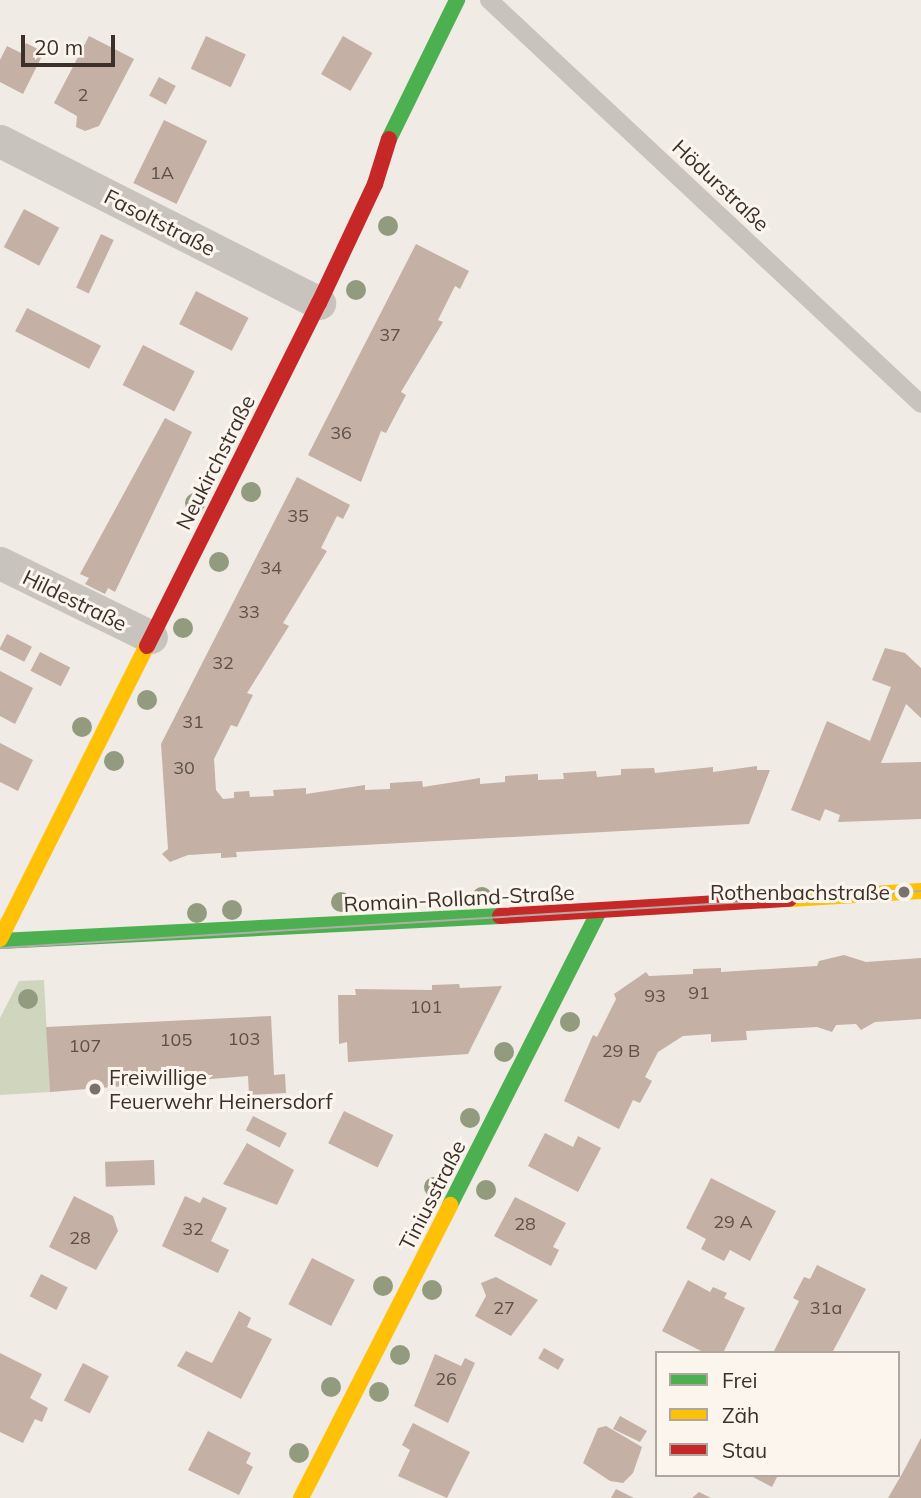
<!DOCTYPE html>
<meta charset="utf-8">
<style>
body{margin:0}
#map{position:relative;width:921px;height:1498px;overflow:hidden;background:#f0ebe4;font-family:Mulish,sans-serif}
div>[style]{position:absolute}
[style*='--x']{left:calc(var(--x)*1px);top:calc(var(--y)*1px);width:calc(var(--w)*1px);rotate:calc(var(--a)*1deg)}
.green>*{inset:0;background:#d0d6be}
.building>*{inset:0;background:#c4b0a5;transform-origin:0 0}
.lane>*{height:18px;margin:-9px;padding:0 9px;transform-origin:9px;border-radius:9px;background:#c9c3bd}
.street>*{height:33px;margin:-16.5px;padding:0 16.5px;transform-origin:16.5px;border-radius:16.5px;background:#c9c3bd}
.fast>*{height:16px;margin:-8px;padding:0 8px;transform-origin:8px;border-radius:8px;background:#4caf50}
.slow>*{height:16px;margin:-8px;padding:0 8px;transform-origin:8px;border-radius:8px;background:#ffc107}
.jam>*{height:16px;margin:-8px;padding:0 8px;transform-origin:8px;border-radius:8px;background:#c62828}
.tram>*{height:2px;margin:-1px;padding:0 1px;transform-origin:1px;border-radius:1px;background:#b1aca7}
.trees>*{width:20px;height:20px;margin:-10px;border-radius:50%;background:#939b7f}
.dots>*{width:19px;height:19px;translate:-50% -50%;box-sizing:border-box;border:4px solid #fbf5ed;border-radius:50%}
span{translate:-50% -50%;white-space:nowrap;text-align:center;line-height:1.15;-webkit-text-stroke:6px #fbf5ed;paint-order:stroke}
.number-label{font-size:18px;color:#5d5049}
.number-label span{-webkit-text-stroke-width:0}
.street-label{font-size:21px;color:#3b302a}
.poi-label{font-size:21px;color:#3b302a}
.right{translate:-100% -50%;text-align:right}
.left{translate:0 -50%;text-align:left}
.legend{position:absolute;left:655px;top:1351px;width:245px;height:126px;box-sizing:border-box;background:#fbf5ed;border:2px solid #aea69f;margin:0;padding:9px 12px;list-style:none;font-size:21px;color:#3b302a}
.legend li{display:flex;align-items:center;gap:14px;height:35px}
.legend b{width:35px;border:2px solid #aea69f}
.scale{position:absolute;left:21px;top:35px;width:94px;height:32px;box-sizing:border-box;border:4px solid #3b302a;border-top:0;padding-left:9px;font-size:21px;line-height:24px;white-space:nowrap;color:#3b302a;-webkit-text-stroke:5px #fbf5ed;paint-order:stroke}
</style>
<div id="map">
<div class="green">
<i style="clip-path:polygon(44px 980px,50px 1092px,0 1095px,0 1018px,19px 981px)"></i>
</div>
<div class="building">
<i style="clip-path:polygon(89px 36px,134px 59px,99px 126px,85px 131px,76px 127px,77px 116px,54px 103px)"></i>
<i style="left:206px;top:36px;width:44px;height:36px;rotate:25deg"></i>
<i style="left:343px;top:36px;width:34px;height:44px;rotate:30deg"></i>
<i style="clip-path:polygon(26px 43px,44px 52px,23px 94px,0 82px,0 60px,7px 46px,21px 53px)"></i>
<i style="left:159px;top:77px;width:19px;height:21px;rotate:28deg"></i>
<i style="left:164px;top:120px;width:48px;height:70px;rotate:26deg"></i>
<i style="left:24px;top:209px;width:40px;height:43px;rotate:28deg"></i>
<i style="left:101px;top:234px;width:14px;height:59px;rotate:25deg"></i>
<i style="clip-path:polygon(416px 244px,469px 271px,460px 289px,455px 286px,438px 320px,443px 322px,401px 392px,406px 395px,386px 433px,381px 431px,361px 482px,308px 455px)"></i>
<i style="left:196px;top:291px;width:59px;height:37px;rotate:27deg"></i>
<i style="left:27px;top:308px;width:83px;height:26px;rotate:27deg"></i>
<i style="left:143px;top:345px;width:58px;height:45px;rotate:27deg"></i>
<i style="clip-path:polygon(165px 418px,192px 432px,115px 592px,108px 588px,105px 594px,85px 584px,89px 578px,80px 574px)"></i>
<i style="clip-path:polygon(297px 477px,350px 505px,343px 519px,337px 516px,321px 548px,327px 551px,283px 623px,289px 626px,247px 693px,253px 695px,237px 727px,231px 725px,214px 759px,216px 790px,223px 799px,234px 798px,234px 792px,249px 791px,250px 797px,274px 796px,273px 790px,306px 788px,306px 794px,365px 785px,365px 790px,390px 789px,390px 783px,422px 781px,423px 787px,480px 778px,480px 784px,505px 782px,505px 776px,538px 774px,538px 780px,564px 779px,563px 773px,596px 771px,597px 777px,621px 775px,621px 769px,654px 768px,655px 773px,713px 767px,713px 772px,757px 766px,757px 770px,770px 770px,749px 824px,236px 852px,237px 857px,221px 858px,221px 853px,188px 855px,170px 862px,162px 854px,168px 849px,161px 744px)"></i>
<i style="left:7px;top:634px;width:28px;height:17px;rotate:27deg"></i>
<i style="clip-path:polygon(885px 648px,905px 653px,921px 668px,921px 718px,906px 704px,881px 763px,921px 762px,921px 819px,838px 822px,840px 815px,825px 809px,820px 821px,791px 810px,827px 721px,870px 741px,891px 687px,872px 680px)"></i>
<i style="left:40px;top:652px;width:34px;height:21px;rotate:27deg"></i>
<i style="clip-path:polygon(0 671px,33px 688px,15px 724px,0 716px)"></i>
<i style="clip-path:polygon(0 743px,33px 760px,18px 791px,0 782px)"></i>
<i style="clip-path:polygon(844px 955px,866px 962px,921px 958px,921px 1019px,875px 1022px,861px 1030px,856px 1024px,836px 1025px,832px 1032px,817px 1027px,746px 1031px,747px 1040px,711px 1042px,711px 1034px,683px 1036px,658px 1052px,645px 1077px,652px 1081px,640px 1103px,633px 1100px,619px 1129px,564px 1101px,593px 1035px,597px 1037px,616px 999px,614px 994px,646px 972px,649px 976px,693px 974px,693px 969px,721px 968px,721px 972px,817px 966px,819px 961px)"></i>
<i style="clip-path:polygon(459px 984px,460px 988px,502px 986px,468px 1054px,348px 1062px,347px 1042px,339px 1044px,338px 995px,356px 995px,355px 989px,432px 990px,432px 985px)"></i>
<i style="clip-path:polygon(271px 1016px,274px 1075px,285px 1074px,286px 1093px,249px 1095px,248px 1076px,50px 1092px,46px 1027px)"></i>
<i style="left:344px;top:1111px;width:55px;height:36px;rotate:26deg"></i>
<i style="left:253px;top:1116px;width:38px;height:16px;rotate:27deg"></i>
<i style="clip-path:polygon(545px 1133px,573px 1147px,578px 1136px,601px 1148px,578px 1192px,528px 1166px)"></i>
<i style="clip-path:polygon(247px 1143px,294px 1170px,277px 1205px,223px 1184px)"></i>
<i style="left:154px;top:1160px;width:25px;height:49px;rotate:88deg"></i>
<i style="clip-path:polygon(711px 1178px,776px 1211px,750px 1261px,730px 1250px,724px 1261px,701px 1249px,706px 1239px,686px 1228px)"></i>
<i style="clip-path:polygon(74px 1196px,113px 1216px,118px 1231px,96px 1270px,49px 1247px)"></i>
<i style="clip-path:polygon(185px 1196px,200px 1203px,203px 1197px,227px 1208px,211px 1241px,229px 1250px,218px 1273px,162px 1246px)"></i>
<i style="clip-path:polygon(515px 1197px,566px 1223px,553px 1247px,559px 1250px,551px 1266px,494px 1236px)"></i>
<i style="left:312px;top:1258px;width:48px;height:52px;rotate:27deg"></i>
<i style="clip-path:polygon(817px 1265px,866px 1289px,832px 1353px,773px 1353px,799px 1301px,793px 1298px,804px 1277px,810px 1279px)"></i>
<i style="left:41px;top:1274px;width:30px;height:25px;rotate:27deg"></i>
<i style="clip-path:polygon(496px 1277px,538px 1300px,511px 1336px,475px 1316px,486px 1296px,481px 1283px)"></i>
<i style="clip-path:polygon(688px 1280px,710px 1292px,713px 1287px,727px 1293px,724px 1298px,745px 1308px,723px 1353px,705px 1353px,662px 1331px)"></i>
<i style="clip-path:polygon(239px 1311px,251px 1318px,247px 1327px,272px 1339px,241px 1399px,177px 1366px,186px 1351px,212px 1363px)"></i>
<i style="left:544px;top:1348px;width:23px;height:12px;rotate:29deg"></i>
<i style="clip-path:polygon(0 1353px,42px 1374px,30px 1398px,48px 1408px,42px 1422px,35px 1419px,23px 1443px,0 1432px)"></i>
<i style="clip-path:polygon(435px 1354px,461px 1366px,465px 1358px,475px 1363px,448px 1423px,414px 1406px)"></i>
<i style="left:83px;top:1363px;width:29px;height:42px;rotate:27deg"></i>
<i style="clip-path:polygon(620px 1416px,647px 1431px,640px 1442px,613px 1429px)"></i>
<i style="clip-path:polygon(413px 1423px,470px 1452px,447px 1498px,398px 1476px,410px 1450px,402px 1445px)"></i>
<i style="clip-path:polygon(606px 1426px,642px 1447px,633px 1473px,623px 1483px,610px 1481px,583px 1463px,598px 1428px)"></i>
<i style="clip-path:polygon(208px 1431px,251px 1453px,246px 1463px,253px 1467px,239px 1495px,188px 1470px)"></i>
<i style="clip-path:polygon(921px 1438px,921px 1498px,888px 1498px,902px 1474px)"></i>
<i style="clip-path:polygon(749px 1475px,778px 1475px,772px 1487px)"></i>
<i style="clip-path:polygon(616px 1489px,634px 1498px,611px 1498px)"></i>
<i style="clip-path:polygon(699px 1492px,711px 1498px,692px 1498px)"></i>
</div>
<div class="lane">
<i style="--x:489;--y:0;--w:591;--a:43.08"></i>
</div>
<div class="street">
<i style="--x:0;--y:141;--w:358;--a:26.9"></i>
<i style="--x:0;--y:563;--w:168;--a:26.1"></i>
</div>
<div class="fast">
<i style="--x:389;--y:139;--w:155;--a:-63.9"></i>
<i style="--x:0;--y:941;--w:501;--a:-2.86"></i>
<i style="--x:450;--y:1205;--w:330;--a:-63.1"></i>
</div>
<div class="slow">
<i style="--x:790;--y:899;--w:131;--a:-3.5"></i>
<i style="--x:0;--y:939;--w:328;--a:-63.4"></i>
<i style="--x:301;--y:1498;--w:329;--a:-63"></i>
</div>
<div class="jam">
<i style="--x:147;--y:646;--w:384;--a:-63.4"></i>
<i style="--x:319;--y:303;--w:132;--a:-64.8"></i>
<i style="--x:375;--y:184;--w:47;--a:-72.7"></i>
<i style="--x:500;--y:916;--w:290;--a:-3.4"></i>
</div>
<div class="tram">
<i style="--x:0;--y:948;--w:923;--a:-3.54"></i>
</div>
<div class="trees">
<i style="left:388px;top:226px"></i>
<i style="left:356px;top:290px"></i>
<i style="left:251px;top:492px"></i>
<i style="left:195px;top:503px"></i>
<i style="left:219px;top:562px"></i>
<i style="left:183px;top:628px"></i>
<i style="left:147px;top:700px"></i>
<i style="left:82px;top:727px"></i>
<i style="left:114px;top:761px"></i>
<i style="left:482px;top:897px"></i>
<i style="left:341px;top:902px"></i>
<i style="left:232px;top:910px"></i>
<i style="left:197px;top:913px"></i>
<i style="left:28px;top:999px"></i>
<i style="left:570px;top:1022px"></i>
<i style="left:504px;top:1052px"></i>
<i style="left:470px;top:1118px"></i>
<i style="left:434px;top:1187px"></i>
<i style="left:486px;top:1190px"></i>
<i style="left:383px;top:1286px"></i>
<i style="left:432px;top:1290px"></i>
<i style="left:400px;top:1355px"></i>
<i style="left:331px;top:1387px"></i>
<i style="left:379px;top:1392px"></i>
<i style="left:299px;top:1453px"></i>
</div>
<div class="dots">
<i style="left:904px;top:892px;background:#7a716b"></i>
<i style="left:95px;top:1089px;background:#7a716b"></i>
</div>
<div class="number-label">
<span style="left:83px;top:95px">2</span>
<span style="left:162px;top:173px">1A</span>
<span style="left:390px;top:335px">37</span>
<span style="left:341px;top:433px">36</span>
<span style="left:298px;top:516px">35</span>
<span style="left:271px;top:568px">34</span>
<span style="left:249px;top:612px">33</span>
<span style="left:223px;top:663px">32</span>
<span style="left:193px;top:722px">31</span>
<span style="left:184px;top:768px">30</span>
<span style="left:699px;top:993px">91</span>
<span style="left:655px;top:996px">93</span>
<span style="left:426px;top:1007px">101</span>
<span style="left:244px;top:1039px">103</span>
<span style="left:176px;top:1040px">105</span>
<span style="left:85px;top:1046px">107</span>
<span style="left:621px;top:1051px">29 B</span>
<span style="left:733px;top:1222px">29 A</span>
<span style="left:525px;top:1224px">28</span>
<span style="left:193px;top:1229px">32</span>
<span style="left:80px;top:1238px">28</span>
<span style="left:504px;top:1308px">27</span>
<span style="left:826px;top:1308px">31a</span>
<span style="left:446px;top:1379px">26</span>
</div>
<div class="street-label">
<span style="left:721px;top:185px;rotate:43deg">Hödurstraße</span>
<span style="left:160px;top:222px;rotate:27deg">Fasoltstraße</span>
<span style="left:215px;top:462px;rotate:-63deg">Neukirchstraße</span>
<span style="left:75px;top:600px;rotate:26deg">Hildestraße</span>
<span style="left:459px;top:898px;rotate:-3deg">Romain-Rolland-Straße</span>
<span style="left:432px;top:1195px;rotate:-63deg">Tiniusstraße</span>
</div>
<div class="poi-label">
<span class="right" style="left:890px;top:892px">Rothenbachstraße</span>
<span class="left" style="left:109px;top:1089px">Freiwillige<br>Feuerwehr Heinersdorf</span>
</div>
<ul class="legend">
<li><b style="height:9px;background:#4caf50"></b>Frei</li>
<li><b style="height:9px;background:#ffc107"></b>Zäh</li>
<li><b style="height:9px;background:#c62828"></b>Stau</li>
</ul>
<div class="scale">20 m</div>
</div>
